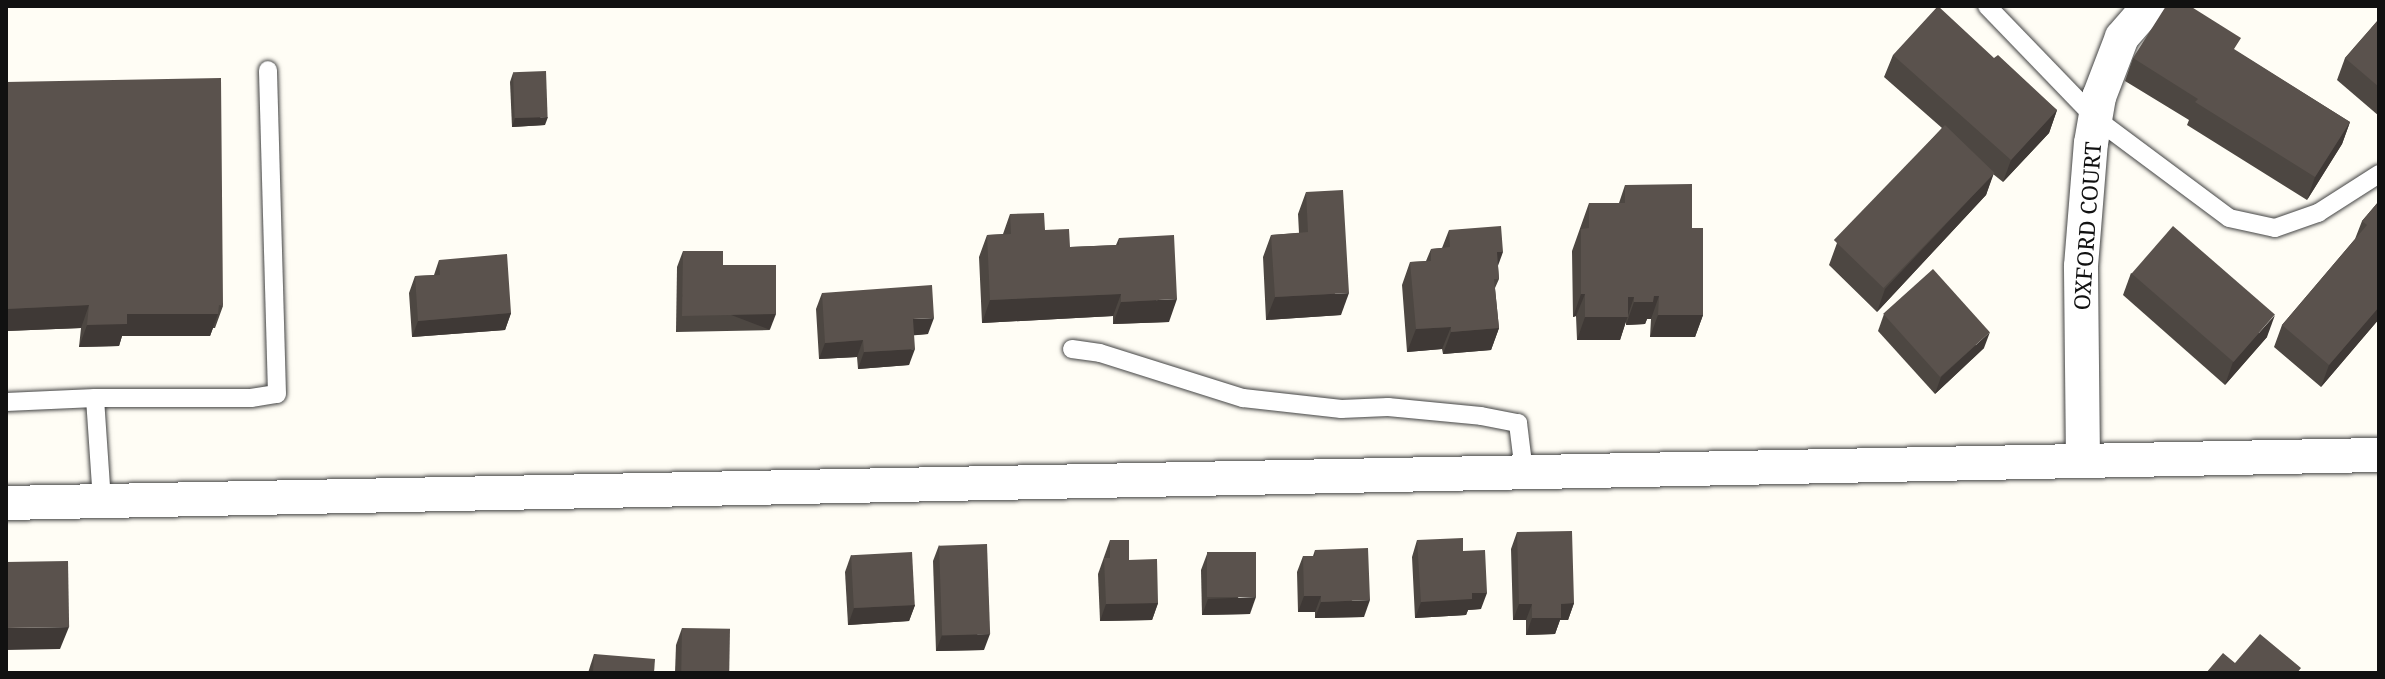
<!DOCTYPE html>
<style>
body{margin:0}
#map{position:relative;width:2385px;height:679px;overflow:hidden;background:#fffdf5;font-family:"Noto Serif",serif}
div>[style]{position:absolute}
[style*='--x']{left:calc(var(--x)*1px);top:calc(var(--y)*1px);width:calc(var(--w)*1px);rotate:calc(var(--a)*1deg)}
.roads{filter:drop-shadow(0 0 2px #444) drop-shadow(0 0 2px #444)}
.service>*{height:18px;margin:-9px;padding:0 9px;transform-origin:9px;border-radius:9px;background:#fff}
.minor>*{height:34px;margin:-17px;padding:0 17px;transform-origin:17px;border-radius:17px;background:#fff}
.wall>*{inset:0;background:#4d4742}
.shaded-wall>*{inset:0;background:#3f3936;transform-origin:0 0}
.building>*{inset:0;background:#5a524d;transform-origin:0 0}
span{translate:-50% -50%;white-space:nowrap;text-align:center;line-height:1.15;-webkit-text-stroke:8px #fff;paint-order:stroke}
.street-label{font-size:22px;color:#111}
.frame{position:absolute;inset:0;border:8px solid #111;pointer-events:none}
</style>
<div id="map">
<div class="roads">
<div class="service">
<i style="--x:1987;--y:6;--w:156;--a:46"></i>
<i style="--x:2095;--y:118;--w:167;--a:36.7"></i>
<i style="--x:2229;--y:218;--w:47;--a:12.3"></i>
<i style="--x:2275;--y:228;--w:46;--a:-19.2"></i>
<i style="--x:2318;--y:213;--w:72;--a:-32.6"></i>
<i style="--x:1072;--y:349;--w:28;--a:8"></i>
<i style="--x:1100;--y:353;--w:150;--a:17.5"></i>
<i style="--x:1243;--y:398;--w:99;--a:6.4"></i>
<i style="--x:1341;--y:409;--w:47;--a:-2.4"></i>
<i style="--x:1388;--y:407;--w:93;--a:5.5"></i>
<i style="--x:1481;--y:416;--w:38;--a:11"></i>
<i style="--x:1518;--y:423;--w:49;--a:83"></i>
<i style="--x:6;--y:402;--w:89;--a:-2.6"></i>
<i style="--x:102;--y:501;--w:103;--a:-93.9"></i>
<i style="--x:95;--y:398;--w:156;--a:0"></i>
<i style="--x:251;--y:398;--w:26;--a:-9"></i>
<i style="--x:277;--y:394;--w:324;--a:-91.6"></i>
</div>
<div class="minor">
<i style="--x:2083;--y:461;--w:195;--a:-90.6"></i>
<i style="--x:2081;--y:266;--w:123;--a:-85.4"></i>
<i style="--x:2091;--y:143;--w:47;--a:-80.1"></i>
<i style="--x:2099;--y:97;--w:64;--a:-69"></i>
<i style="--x:2122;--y:37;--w:41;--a:-48.9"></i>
<i style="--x:6;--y:503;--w:2373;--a:-1.16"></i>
</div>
</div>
<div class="wall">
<i style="clip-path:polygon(2379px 19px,2379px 116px,2337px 80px,2345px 58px)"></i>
<i style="clip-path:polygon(2236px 51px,2350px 122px,2342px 144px,2307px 200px,2187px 125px,2189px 120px,2125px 81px,2133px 58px)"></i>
<i style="clip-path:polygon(1893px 55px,1994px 58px,2057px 110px,2049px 133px,2003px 182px,1993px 174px,1986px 195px,1877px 312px,1829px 265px,1837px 243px,1942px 128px,1884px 77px)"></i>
<i style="clip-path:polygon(513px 73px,545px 125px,512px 127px,510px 82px)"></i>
<i style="clip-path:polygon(6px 82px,223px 306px,215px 328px,213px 328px,210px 336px,122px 336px,119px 346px,79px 347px,81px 328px,6px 331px)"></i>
<i style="clip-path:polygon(1625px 185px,1692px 228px,1703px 315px,1695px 337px,1650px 337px,1651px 319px,1647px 319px,1645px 324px,1626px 325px,1626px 321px,1620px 340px,1577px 340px,1576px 316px,1573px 317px,1572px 251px,1589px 203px,1619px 203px)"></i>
<i style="clip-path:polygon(1306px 192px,1341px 315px,1266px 320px,1263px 257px,1271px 235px,1299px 233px,1298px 214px)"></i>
<i style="clip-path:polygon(2379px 201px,2379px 319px,2321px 387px,2274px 347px,2282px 325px,2355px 239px,2362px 221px)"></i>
<i style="clip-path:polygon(1010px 214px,1045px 230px,1070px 247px,1116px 245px,1119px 238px,1169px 322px,1113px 324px,1113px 316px,982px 323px,979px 257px,987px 235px,1003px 234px)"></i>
<i style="clip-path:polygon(1449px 230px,1498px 266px,1499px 279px,1495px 288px,1499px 328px,1491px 350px,1443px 354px,1442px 349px,1407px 352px,1402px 285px,1410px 262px,1426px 261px,1431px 249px,1442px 248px)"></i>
<i style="clip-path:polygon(683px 251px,723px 265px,770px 330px,676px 332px,677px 267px)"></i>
<i style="clip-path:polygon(439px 260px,511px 313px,505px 330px,412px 337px,409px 293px,415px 276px,434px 275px)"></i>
<i style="clip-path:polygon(2131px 273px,2267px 337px,2225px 385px,2123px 295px)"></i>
<i style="clip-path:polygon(822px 293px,928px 334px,914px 335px,909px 365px,858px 369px,857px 357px,819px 359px,816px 309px)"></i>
<i style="clip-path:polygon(1884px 314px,1984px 348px,1935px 394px,1878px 331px)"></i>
<i style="clip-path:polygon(1517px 532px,1574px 603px,1568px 620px,1560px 620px,1555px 634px,1526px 635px,1526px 620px,1513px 620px,1511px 549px)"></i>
<i style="clip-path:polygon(1110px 540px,1129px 560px,1158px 603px,1152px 620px,1100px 621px,1098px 574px)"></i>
<i style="clip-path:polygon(1417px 540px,1463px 551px,1481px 609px,1468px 610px,1466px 615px,1415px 618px,1412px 557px)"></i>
<i style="clip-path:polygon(939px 545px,984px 650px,936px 651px,933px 561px)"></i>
<i style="clip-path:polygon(1315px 550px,1364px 617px,1315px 618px,1315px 612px,1298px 612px,1297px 572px,1303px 556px,1313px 556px)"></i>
<i style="clip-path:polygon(1207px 554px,1250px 614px,1202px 615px,1201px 570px)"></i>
<i style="clip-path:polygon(851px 555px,915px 605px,909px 621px,848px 625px,845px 572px)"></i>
<i style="clip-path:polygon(682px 628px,729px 673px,675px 673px,676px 645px)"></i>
<i style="clip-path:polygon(594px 654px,654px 673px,588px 673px)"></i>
</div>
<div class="shaded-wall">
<i style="clip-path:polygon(2057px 110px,2049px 133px,2003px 182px,2011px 160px)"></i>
<i style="clip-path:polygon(548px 117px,545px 125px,512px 127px,515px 118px)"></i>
<i style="clip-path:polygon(2350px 122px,2342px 144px,2307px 200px,2315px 177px)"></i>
<i style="clip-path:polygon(1994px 173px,1986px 195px,1877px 312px,1885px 289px)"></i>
<i style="clip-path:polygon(1497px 252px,1503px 252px,1495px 274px)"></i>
<i style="clip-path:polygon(1349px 293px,1341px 315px,1266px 320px,1275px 297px)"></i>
<i style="clip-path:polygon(1121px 294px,1113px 316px,982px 323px,990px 300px)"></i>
<i style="clip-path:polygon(1581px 294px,1585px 294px,1576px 316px,1573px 317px)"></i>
<i style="clip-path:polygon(1654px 296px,1659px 296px,1651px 319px,1647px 319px,1645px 324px,1626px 325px,1634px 302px)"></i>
<i style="clip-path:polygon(1628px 297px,1634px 297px,1620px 340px,1577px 340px,1585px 317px)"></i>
<i style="clip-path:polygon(1177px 299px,1169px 322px,1113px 324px,1121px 302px)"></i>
<i style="clip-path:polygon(89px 305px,81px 328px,6px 331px,6px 309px)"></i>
<i style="clip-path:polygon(2379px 307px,2379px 319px,2321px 387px,2329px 365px)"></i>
<i style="clip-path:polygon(511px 313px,505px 330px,412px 337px,418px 321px)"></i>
<i style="clip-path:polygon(127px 314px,218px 314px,210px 336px,122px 336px,119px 346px,79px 347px,87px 325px)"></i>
<i style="left:776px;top:314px;width:17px;height:94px;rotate:111deg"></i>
<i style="clip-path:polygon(1658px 315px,1703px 315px,1695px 337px,1650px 337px)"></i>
<i style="clip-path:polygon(2275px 315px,2267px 337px,2225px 385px,2233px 362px)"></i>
<i style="clip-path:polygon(934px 318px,928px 334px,907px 336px,913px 319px)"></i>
<i style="clip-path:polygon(1451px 327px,1442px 349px,1407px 352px,1416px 329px)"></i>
<i style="clip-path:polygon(1499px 328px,1491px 350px,1443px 354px,1451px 332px)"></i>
<i style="clip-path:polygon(1990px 332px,1984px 348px,1935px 394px,1941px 377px)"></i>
<i style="clip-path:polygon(863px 340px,857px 357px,819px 359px,825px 343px)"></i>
<i style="clip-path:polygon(915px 349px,909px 365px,858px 369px,864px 352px)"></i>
<i style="clip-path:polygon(1472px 593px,1487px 593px,1481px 609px,1468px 610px,1466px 615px,1415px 618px,1421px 602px)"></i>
<i style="clip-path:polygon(1304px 596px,1321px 596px,1315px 612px,1298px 612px)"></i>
<i style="clip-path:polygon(1256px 597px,1250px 614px,1202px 615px,1208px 599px)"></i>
<i style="clip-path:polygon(1370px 600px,1364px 617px,1315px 618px,1321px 602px)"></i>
<i style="clip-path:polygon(1158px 603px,1152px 620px,1100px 621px,1106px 604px)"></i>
<i style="clip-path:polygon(1574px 603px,1568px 620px,1560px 620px,1555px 634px,1526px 635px,1532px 618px,1561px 604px)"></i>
<i style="clip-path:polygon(1519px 604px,1532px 604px,1526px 620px,1513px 620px)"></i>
<i style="clip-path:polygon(915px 605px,909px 621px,848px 625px,854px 608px)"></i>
<i style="clip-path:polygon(69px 627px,60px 649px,6px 650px,6px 628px)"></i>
<i style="clip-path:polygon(990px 634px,984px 650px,936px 651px,942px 635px)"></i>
</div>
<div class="building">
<i style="clip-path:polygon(1938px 6px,1994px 58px,1998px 55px,2057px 110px,2011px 160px,1893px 55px)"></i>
<i style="clip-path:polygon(2166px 6px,2190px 6px,2241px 38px,2234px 49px,2350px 122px,2315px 177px,2195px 102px,2198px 99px,2133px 58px)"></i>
<i style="clip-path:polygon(2379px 19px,2379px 87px,2345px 58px)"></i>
<i style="left:546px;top:71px;width:46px;height:33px;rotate:88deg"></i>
<i style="clip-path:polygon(221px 78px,223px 306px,219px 305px,218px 314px,127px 314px,127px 324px,87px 325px,89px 305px,6px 309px,6px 82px)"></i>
<i style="left:1945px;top:125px;width:69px;height:160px;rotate:44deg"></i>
<i style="clip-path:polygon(1692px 184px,1692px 228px,1703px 228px,1703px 315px,1658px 315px,1659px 296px,1654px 296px,1653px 302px,1634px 302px,1634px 297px,1628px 297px,1628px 317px,1585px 317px,1585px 294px,1581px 294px,1581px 229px,1589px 228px,1589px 203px,1625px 203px,1625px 185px)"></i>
<i style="clip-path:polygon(1343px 190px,1349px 293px,1275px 297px,1271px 235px,1308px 232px,1306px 192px)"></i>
<i style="clip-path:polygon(2379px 201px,2379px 307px,2329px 365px,2282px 325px,2367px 225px,2362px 221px)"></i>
<i style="clip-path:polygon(1044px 213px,1045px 230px,1069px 229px,1070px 247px,1119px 245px,1119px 238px,1174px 235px,1177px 299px,1121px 302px,1121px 294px,990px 300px,987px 235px,1011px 234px,1010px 214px)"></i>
<i style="clip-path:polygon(1501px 226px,1503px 252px,1497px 252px,1499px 279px,1494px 279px,1499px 328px,1451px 332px,1451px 327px,1416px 329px,1410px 262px,1431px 261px,1431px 249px,1450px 247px,1449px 230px)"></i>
<i style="left:2173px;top:226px;width:135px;height:63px;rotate:41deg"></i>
<i style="clip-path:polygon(683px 251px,723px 251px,723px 265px,776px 265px,776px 314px,682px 316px)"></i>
<i style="clip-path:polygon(507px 254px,511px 313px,418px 321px,415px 276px,440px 275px,439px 260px)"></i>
<i style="left:1933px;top:269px;width:85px;height:67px;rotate:48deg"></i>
<i style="clip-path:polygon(932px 285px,934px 318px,913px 319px,915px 349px,864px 352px,863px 340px,825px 343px,822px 293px)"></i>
<i style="clip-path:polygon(1572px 531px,1574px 603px,1561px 604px,1561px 618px,1532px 618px,1532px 604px,1519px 604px,1517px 532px)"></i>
<i style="clip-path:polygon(1463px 538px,1463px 551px,1485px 550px,1487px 593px,1472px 593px,1472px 599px,1421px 602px,1417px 540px)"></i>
<i style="clip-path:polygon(1110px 540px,1129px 540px,1129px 560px,1157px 559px,1158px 603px,1106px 604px,1104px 558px,1110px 558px)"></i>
<i style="left:987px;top:544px;width:90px;height:48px;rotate:88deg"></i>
<i style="clip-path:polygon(1368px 548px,1370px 600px,1321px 602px,1321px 596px,1304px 596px,1303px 556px,1315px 556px,1315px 550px)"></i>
<i style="left:912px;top:552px;width:53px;height:61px;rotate:87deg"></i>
<i style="left:1256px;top:552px;width:45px;height:49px;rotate:90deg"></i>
<i style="left:68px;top:561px;width:66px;height:62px;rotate:89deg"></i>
<i style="left:682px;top:628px;width:48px;height:45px;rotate:1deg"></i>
<i style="clip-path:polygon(2260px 634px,2301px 668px,2297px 673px,2206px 673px,2223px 653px,2235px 663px)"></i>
<i style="clip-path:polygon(594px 654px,655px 659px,654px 673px,593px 673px)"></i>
</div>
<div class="street-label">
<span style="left:2087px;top:226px;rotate:-86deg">OXFORD COURT</span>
</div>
<div class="frame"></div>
</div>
